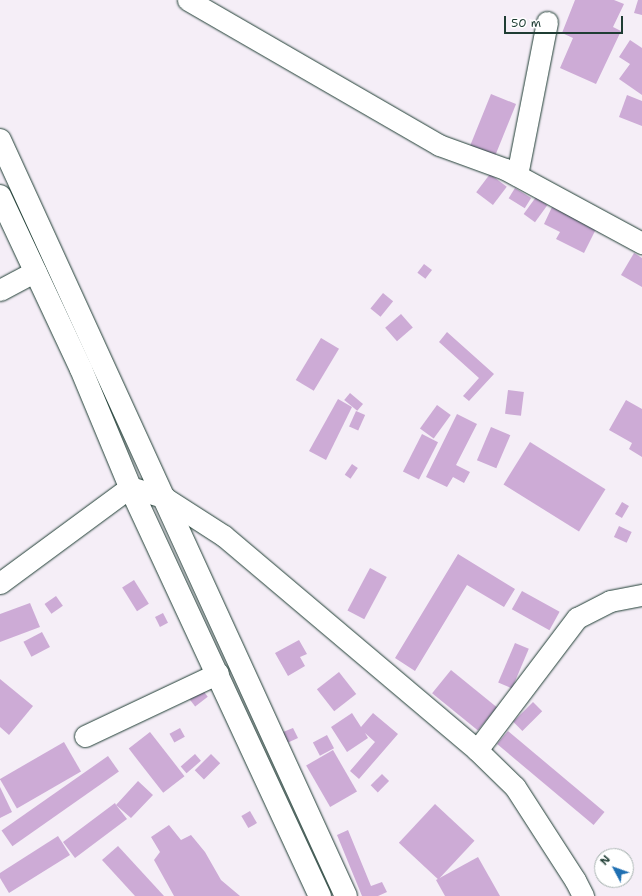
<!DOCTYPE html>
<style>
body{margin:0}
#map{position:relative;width:642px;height:896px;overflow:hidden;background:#f5eef7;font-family:"Shantell Sans",sans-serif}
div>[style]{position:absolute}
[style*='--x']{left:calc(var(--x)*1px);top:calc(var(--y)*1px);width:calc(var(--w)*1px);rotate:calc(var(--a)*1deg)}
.building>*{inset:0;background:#cdabd6;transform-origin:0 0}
.roads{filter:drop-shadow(0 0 1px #1f3d34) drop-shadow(0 0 1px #1f3d34)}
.minor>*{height:21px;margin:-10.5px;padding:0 10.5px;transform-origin:10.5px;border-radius:10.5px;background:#fff}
.major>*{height:22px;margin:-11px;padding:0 11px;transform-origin:11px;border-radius:11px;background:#fff}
span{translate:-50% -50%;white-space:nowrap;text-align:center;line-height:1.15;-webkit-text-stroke:3.5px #fff;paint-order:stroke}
.north{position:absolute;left:594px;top:848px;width:40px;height:40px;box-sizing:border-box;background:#fff;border:1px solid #a5b1ae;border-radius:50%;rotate:311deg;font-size:11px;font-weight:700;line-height:16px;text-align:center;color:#1f3d34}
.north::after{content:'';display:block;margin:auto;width:14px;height:18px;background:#1f6fb2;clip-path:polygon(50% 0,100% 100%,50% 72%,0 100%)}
.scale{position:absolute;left:504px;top:16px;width:119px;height:18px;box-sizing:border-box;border:2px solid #1f3d34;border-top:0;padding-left:5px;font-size:12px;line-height:14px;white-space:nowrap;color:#1f3d34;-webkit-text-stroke:3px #fff;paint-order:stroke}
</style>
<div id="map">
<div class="building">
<i style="clip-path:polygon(575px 0,614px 0,624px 4px,613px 27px,621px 31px,596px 84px,560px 68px,573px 38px,562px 33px)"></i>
<i style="clip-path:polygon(638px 0,642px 0,642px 15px,634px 13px)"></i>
<i style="clip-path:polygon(630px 40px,642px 48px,642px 95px,619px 79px,630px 64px,619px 57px)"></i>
<i style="left:491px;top:94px;width:27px;height:59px;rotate:22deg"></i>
<i style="clip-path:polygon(627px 95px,642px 101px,642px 126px,619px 117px)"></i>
<i style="left:490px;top:174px;width:21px;height:23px;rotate:37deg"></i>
<i style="left:515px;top:188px;width:19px;height:12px;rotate:32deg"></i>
<i style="left:536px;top:197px;width:14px;height:21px;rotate:36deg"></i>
<i style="clip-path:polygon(552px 207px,596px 229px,584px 253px,556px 239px,560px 232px,544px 224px)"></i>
<i style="clip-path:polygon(634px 253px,642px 258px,642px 287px,621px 275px)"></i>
<i style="left:424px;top:264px;width:10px;height:11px;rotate:37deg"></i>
<i style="left:383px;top:293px;width:13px;height:20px;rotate:39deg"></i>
<i style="left:401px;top:314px;width:18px;height:21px;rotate:49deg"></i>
<i style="clip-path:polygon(447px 332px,494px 374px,469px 401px,463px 396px,479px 378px,439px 342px)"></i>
<i style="left:321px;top:338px;width:21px;height:49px;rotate:31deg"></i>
<i style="left:508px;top:390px;width:16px;height:24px;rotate:7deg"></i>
<i style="left:350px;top:393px;width:17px;height:9px;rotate:40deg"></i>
<i style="clip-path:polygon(338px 399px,352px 407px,326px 460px,309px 451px)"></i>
<i style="clip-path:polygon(626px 400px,642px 409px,642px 457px,629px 449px,632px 443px,609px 430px)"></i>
<i style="left:437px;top:405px;width:17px;height:29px;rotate:36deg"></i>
<i style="left:356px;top:411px;width:10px;height:17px;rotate:24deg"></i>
<i style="clip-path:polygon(457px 414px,477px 424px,456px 465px,470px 472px,464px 483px,453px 477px,447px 487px,426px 477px)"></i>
<i style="left:491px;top:427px;width:21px;height:36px;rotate:23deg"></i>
<i style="left:422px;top:434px;width:18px;height:42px;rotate:27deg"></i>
<i style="left:530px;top:442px;width:89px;height:50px;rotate:32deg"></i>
<i style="left:352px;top:464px;width:7px;height:13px;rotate:34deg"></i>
<i style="left:622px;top:502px;width:8px;height:14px;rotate:30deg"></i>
<i style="left:619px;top:526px;width:14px;height:12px;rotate:25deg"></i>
<i style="clip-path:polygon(458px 554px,515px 589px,504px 607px,467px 585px,415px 671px,395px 658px)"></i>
<i style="left:370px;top:568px;width:19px;height:48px;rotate:28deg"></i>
<i style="left:134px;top:580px;width:28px;height:14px;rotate:58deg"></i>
<i style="left:522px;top:591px;width:43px;height:21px;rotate:29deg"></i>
<i style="left:56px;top:596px;width:12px;height:14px;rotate:55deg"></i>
<i style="clip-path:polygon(30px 603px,40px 627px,0 642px,0 614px)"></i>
<i style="left:163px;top:613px;width:11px;height:9px;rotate:63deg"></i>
<i style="left:42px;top:632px;width:17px;height:21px;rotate:62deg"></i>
<i style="clip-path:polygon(299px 640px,307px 654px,300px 657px,305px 666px,288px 676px,275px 653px)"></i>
<i style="left:515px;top:643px;width:15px;height:43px;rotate:23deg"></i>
<i style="left:451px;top:670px;width:59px;height:30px;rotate:39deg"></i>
<i style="left:339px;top:672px;width:28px;height:28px;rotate:52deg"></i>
<i style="clip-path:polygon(0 679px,33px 706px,9px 735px,0 727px)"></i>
<i style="left:201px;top:688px;width:11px;height:16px;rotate:52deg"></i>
<i style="left:533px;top:702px;width:13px;height:28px;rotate:45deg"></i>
<i style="clip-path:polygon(352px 713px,361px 727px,373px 713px,398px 734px,359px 779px,350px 771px,375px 742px,365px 733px,368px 738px,347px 752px,331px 727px)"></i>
<i style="left:180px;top:728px;width:10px;height:12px;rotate:61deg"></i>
<i style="clip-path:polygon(293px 728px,298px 738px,287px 743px,283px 732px)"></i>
<i style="left:508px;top:731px;width:126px;height:17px;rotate:40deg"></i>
<i style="left:150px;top:732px;width:56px;height:27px;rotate:52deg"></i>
<i style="left:327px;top:735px;width:15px;height:16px;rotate:62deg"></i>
<i style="left:64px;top:742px;width:34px;height:74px;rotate:60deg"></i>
<i style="left:333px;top:750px;width:48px;height:31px;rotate:60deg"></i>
<i style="left:195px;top:754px;width:9px;height:19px;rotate:49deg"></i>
<i style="left:211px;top:754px;width:13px;height:23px;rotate:45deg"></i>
<i style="left:108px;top:756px;width:19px;height:130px;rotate:55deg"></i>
<i style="left:382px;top:774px;width:10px;height:16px;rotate:45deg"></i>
<i style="clip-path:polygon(138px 781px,153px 795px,131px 818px,116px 805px,127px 819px,75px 858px,63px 842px,115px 803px,116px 805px)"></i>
<i style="clip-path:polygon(0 787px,12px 812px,0 818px)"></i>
<i style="left:435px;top:804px;width:54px;height:53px;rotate:43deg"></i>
<i style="left:250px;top:811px;width:14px;height:10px;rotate:60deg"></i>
<i style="clip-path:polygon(169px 825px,181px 840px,191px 835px,205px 852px,221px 880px,240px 896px,174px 896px,154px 860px,160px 852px,151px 837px)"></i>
<i style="clip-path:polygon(348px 830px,371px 886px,382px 882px,387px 892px,378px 896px,362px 896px,337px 835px)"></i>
<i style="clip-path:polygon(58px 836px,70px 855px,9px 893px,0 878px,0 873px)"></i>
<i style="clip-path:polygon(118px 846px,164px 896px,135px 896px,102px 860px)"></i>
<i style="clip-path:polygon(478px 857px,500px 896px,445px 896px,436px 880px)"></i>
</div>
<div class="roads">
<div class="minor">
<i style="--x:188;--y:0;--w:290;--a:30"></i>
<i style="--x:439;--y:145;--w:70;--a:20"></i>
<i style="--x:505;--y:169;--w:156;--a:28.4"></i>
<i style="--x:517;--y:175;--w:156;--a:-78.9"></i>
<i style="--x:0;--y:290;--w:40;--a:-28"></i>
<i style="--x:0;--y:583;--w:162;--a:-36.4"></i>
<i style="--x:130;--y:487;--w:37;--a:17"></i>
<i style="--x:165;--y:498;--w:70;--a:32.8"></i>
<i style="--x:224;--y:536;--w:331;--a:40.2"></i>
<i style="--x:477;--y:750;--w:53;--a:44.2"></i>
<i style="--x:515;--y:787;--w:111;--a:57.2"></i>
<i style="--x:575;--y:880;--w:18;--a:63"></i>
<i style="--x:85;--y:736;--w:147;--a:-25.3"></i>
<i style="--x:477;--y:750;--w:166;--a:-52.9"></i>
<i style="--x:577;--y:618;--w:37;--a:-27"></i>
<i style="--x:610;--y:601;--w:33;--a:-11"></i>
</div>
<div class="major">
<i style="--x:0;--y:140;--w:831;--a:65.41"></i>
<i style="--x:0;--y:196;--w:191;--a:64.9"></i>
<i style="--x:81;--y:369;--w:128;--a:67.4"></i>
<i style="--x:130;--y:487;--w:451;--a:65.1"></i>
</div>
</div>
<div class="north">N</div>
<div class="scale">50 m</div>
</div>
